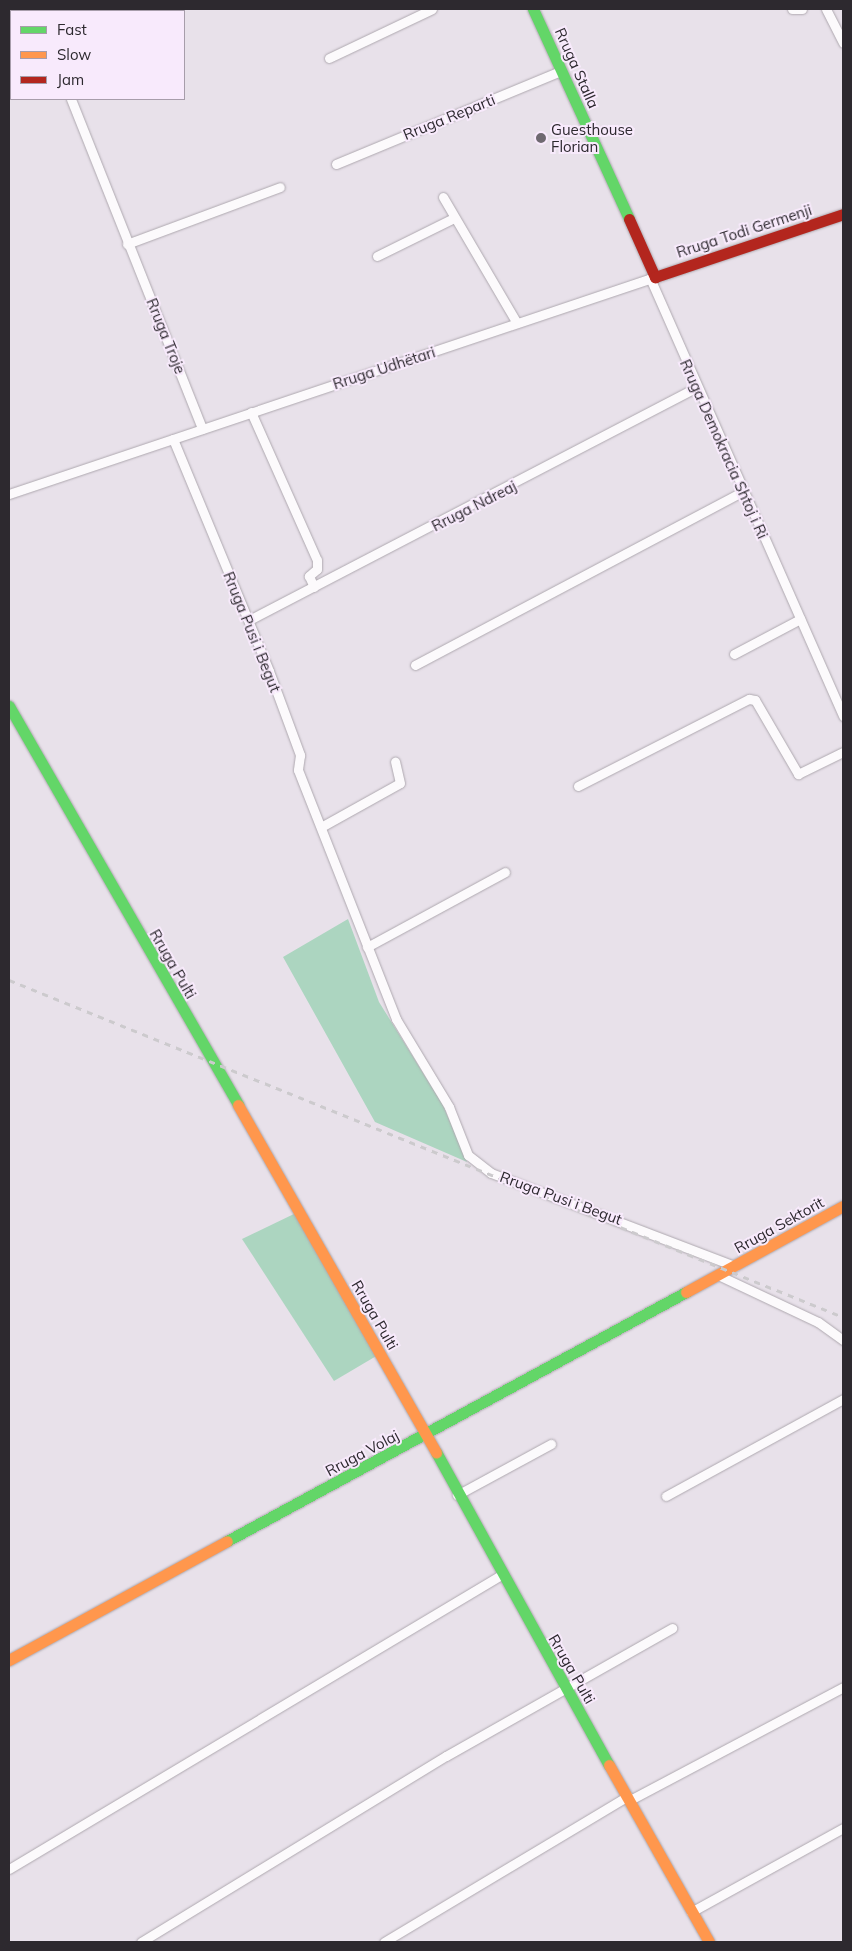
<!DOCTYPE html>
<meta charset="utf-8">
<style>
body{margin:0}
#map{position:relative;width:852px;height:1951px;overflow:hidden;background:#e8e1ea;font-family:Mulish,sans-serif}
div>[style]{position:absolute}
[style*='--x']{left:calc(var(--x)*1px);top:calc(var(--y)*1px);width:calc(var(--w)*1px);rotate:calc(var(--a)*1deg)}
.green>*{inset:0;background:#acd5c0}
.roads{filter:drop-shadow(0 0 1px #aea8af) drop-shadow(0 0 1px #aea8af)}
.street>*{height:9px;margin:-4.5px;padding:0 4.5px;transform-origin:4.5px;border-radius:4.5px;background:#fcfafc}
.fast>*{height:11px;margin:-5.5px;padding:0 5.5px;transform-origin:5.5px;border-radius:5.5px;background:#63d668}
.slow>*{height:11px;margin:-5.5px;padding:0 5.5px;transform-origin:5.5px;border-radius:5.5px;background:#ff974d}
.jam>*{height:11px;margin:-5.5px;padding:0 5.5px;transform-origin:5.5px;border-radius:5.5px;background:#b3261e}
.rail>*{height:2.5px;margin-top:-1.25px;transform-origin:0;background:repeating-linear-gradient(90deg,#cccacd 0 6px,transparent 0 12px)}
.dots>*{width:14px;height:14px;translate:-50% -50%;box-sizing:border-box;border:2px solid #f8eafc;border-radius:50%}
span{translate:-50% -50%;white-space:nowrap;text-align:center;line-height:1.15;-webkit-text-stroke:4px #f8eafc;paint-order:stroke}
.street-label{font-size:15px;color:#2d292f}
.poi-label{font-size:15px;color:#2d292f}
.left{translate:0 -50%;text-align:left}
.frame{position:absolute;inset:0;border:10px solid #2d292f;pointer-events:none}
.legend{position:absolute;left:10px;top:10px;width:175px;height:90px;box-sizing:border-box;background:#f8eafc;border:1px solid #a79daa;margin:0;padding:6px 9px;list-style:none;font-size:15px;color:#2d292f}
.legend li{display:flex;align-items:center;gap:10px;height:25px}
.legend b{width:25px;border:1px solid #a79daa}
</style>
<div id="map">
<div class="green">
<i style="clip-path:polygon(348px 919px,379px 1002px,443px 1105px,467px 1162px,375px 1122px,283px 957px)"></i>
<i style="clip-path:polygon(296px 1213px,378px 1355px,334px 1381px,242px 1239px)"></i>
</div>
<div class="roads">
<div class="street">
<i style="--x:33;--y:9;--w:2;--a:63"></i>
<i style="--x:792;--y:9;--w:10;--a:0"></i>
<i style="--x:826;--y:9;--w:38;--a:63"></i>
<i style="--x:329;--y:58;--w:114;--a:-25.4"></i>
<i style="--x:71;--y:99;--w:355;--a:68.3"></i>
<i style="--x:336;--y:164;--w:243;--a:-22.5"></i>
<i style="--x:443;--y:197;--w:146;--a:59.6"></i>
<i style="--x:127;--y:244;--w:163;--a:-20.4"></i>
<i style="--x:377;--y:256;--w:86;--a:-26.3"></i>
<i style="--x:650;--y:278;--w:479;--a:66.2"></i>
<i style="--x:251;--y:412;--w:162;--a:66"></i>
<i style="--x:317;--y:560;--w:9;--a:90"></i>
<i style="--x:317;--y:569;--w:11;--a:139"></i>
<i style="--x:309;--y:576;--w:12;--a:66"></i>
<i style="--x:173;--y:439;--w:251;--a:67.5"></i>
<i style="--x:269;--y:671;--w:90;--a:69.7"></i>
<i style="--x:300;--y:755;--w:15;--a:98"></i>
<i style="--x:298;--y:770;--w:268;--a:68.5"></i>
<i style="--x:396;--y:1019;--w:103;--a:58.9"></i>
<i style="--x:449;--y:1107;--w:52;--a:68.4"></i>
<i style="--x:468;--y:1155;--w:29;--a:38"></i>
<i style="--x:491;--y:1173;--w:261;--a:20.9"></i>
<i style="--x:9;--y:494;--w:681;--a:-18.57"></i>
<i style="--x:249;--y:620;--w:505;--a:-27.48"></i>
<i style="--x:734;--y:654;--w:75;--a:-27.9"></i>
<i style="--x:415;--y:665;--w:370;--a:-27.9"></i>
<i style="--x:578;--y:786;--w:192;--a:-27"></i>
<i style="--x:749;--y:699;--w:6;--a:9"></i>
<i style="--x:755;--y:700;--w:86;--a:59.8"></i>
<i style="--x:798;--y:774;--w:50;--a:-26.1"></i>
<i style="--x:321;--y:827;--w:90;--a:-29.1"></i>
<i style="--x:400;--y:783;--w:22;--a:-103"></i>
<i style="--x:367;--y:947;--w:157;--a:-28.5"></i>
<i style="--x:718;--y:1275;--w:110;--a:25.2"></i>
<i style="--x:818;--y:1322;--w:31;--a:36"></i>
<i style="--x:457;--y:1495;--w:107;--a:-28.5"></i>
<i style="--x:666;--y:1496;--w:202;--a:-28.7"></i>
<i style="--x:630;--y:1800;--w:241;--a:-27.9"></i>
<i style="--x:9;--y:1869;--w:573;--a:-30.86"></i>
<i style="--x:691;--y:1912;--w:174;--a:-28.9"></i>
<i style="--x:141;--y:1942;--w:357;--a:-31.4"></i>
<i style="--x:446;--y:1756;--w:260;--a:-29.5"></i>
<i style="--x:384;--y:1942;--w:284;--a:-30.9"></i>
</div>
<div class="fast">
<i style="--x:533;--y:9;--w:231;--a:65.4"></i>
<i style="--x:9;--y:706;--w:460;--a:60.1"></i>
<i style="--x:436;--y:1452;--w:358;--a:61.1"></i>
<i style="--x:227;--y:1541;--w:522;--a:-28.48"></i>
</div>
<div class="slow">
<i style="--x:238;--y:1105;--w:400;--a:60.3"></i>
<i style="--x:686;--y:1292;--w:179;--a:-28.7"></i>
<i style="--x:9;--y:1660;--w:248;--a:-28.6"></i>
<i style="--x:609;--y:1765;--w:203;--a:60.5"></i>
</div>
<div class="jam">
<i style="--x:629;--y:219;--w:64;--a:65.9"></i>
<i style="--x:655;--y:277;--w:198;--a:-18.5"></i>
</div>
</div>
<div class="rail">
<i style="--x:9;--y:980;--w:900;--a:22"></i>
</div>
<div class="dots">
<i style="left:541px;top:138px;background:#6e6970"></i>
</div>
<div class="street-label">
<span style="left:577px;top:68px;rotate:66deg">Rruga Stalla</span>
<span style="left:449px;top:117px;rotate:-22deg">Rruga Reparti</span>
<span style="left:744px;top:231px;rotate:-18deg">Rruga Todi Germenji</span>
<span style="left:166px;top:336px;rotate:68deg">Rruga Troje</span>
<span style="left:384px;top:368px;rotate:-18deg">Rruga Udhëtari</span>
<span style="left:724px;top:449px;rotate:66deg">Rruga Demokracia Shtoj i Ri</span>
<span style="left:474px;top:506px;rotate:-27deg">Rruga Ndreaj</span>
<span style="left:252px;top:632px;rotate:68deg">Rruga Pusi i Begut</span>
<span style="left:173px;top:964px;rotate:60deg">Rruga Pulti</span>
<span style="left:561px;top:1198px;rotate:20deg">Rruga Pusi i Begut</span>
<span style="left:779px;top:1225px;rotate:-29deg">Rruga Sektorit</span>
<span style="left:375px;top:1315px;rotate:60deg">Rruga Pulti</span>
<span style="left:362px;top:1453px;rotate:-28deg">Rruga Volaj</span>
<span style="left:572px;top:1669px;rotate:60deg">Rruga Pulti</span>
</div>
<div class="poi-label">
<span class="left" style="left:551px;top:138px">Guesthouse<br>Florian</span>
</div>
<div class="frame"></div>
<ul class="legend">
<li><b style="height:6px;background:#63d668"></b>Fast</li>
<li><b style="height:6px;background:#ff974d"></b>Slow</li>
<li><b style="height:6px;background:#b3261e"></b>Jam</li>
</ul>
</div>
